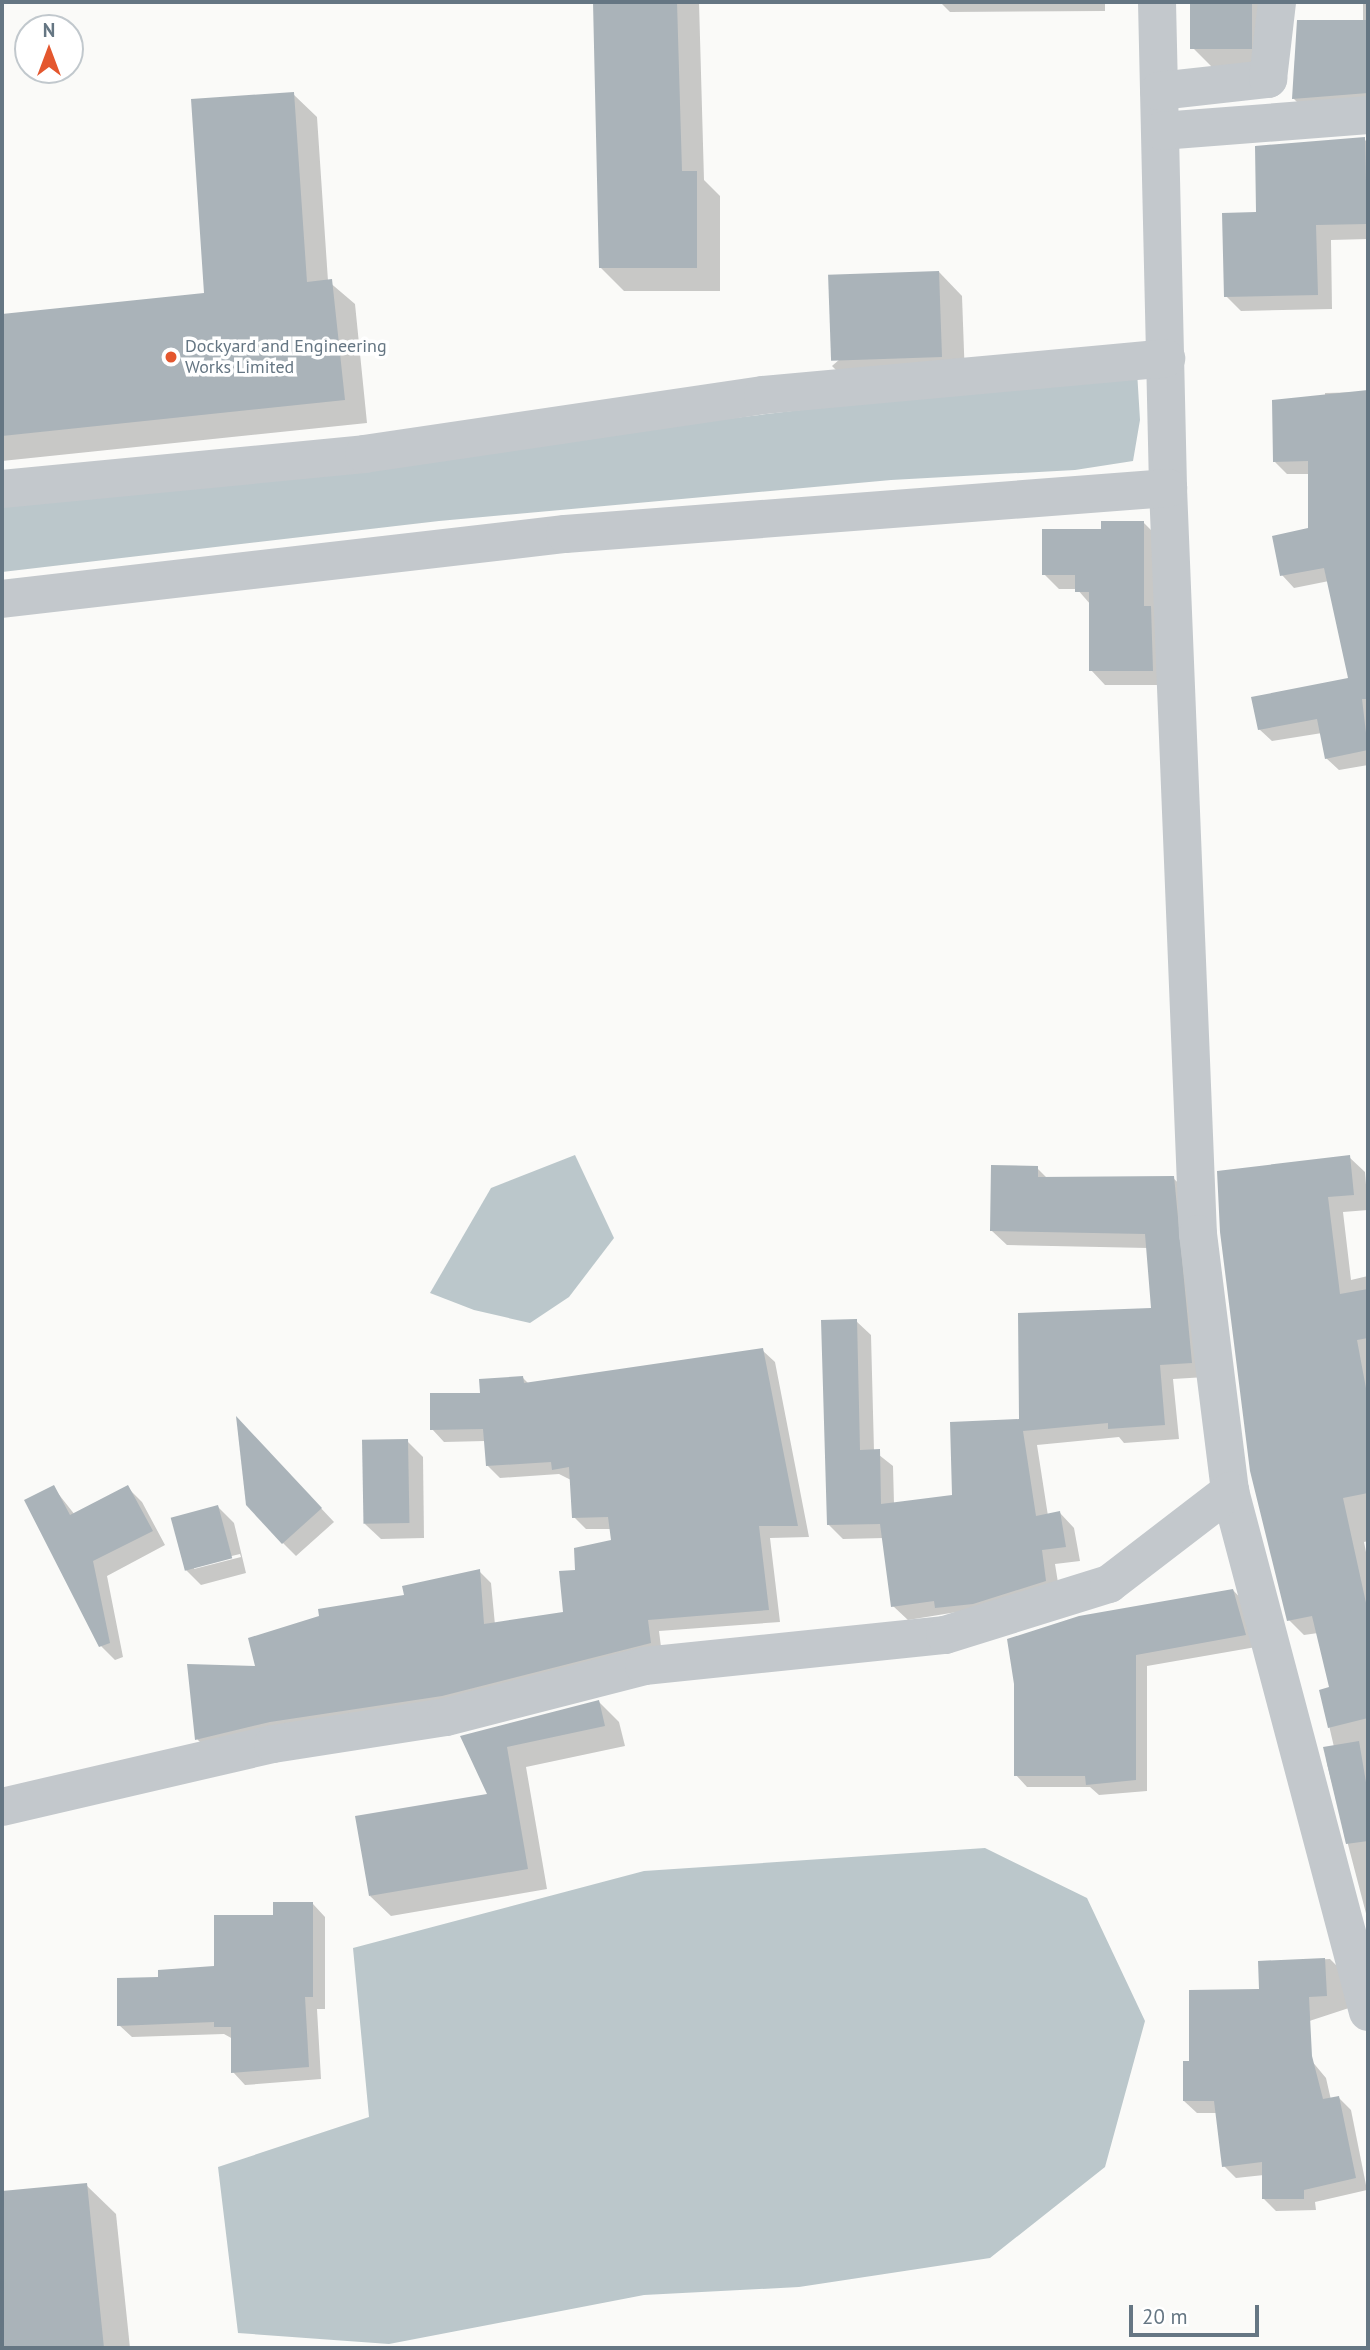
<!DOCTYPE html>
<style>
body{margin:0}
#map{position:relative;width:1370px;height:2350px;overflow:hidden;background:#fafaf8;font-family:"PT Sans",sans-serif}
div>[style]{position:absolute}
[style*='--x']{left:calc(var(--x)*1px);top:calc(var(--y)*1px);width:calc(var(--w)*1px);rotate:calc(var(--a)*1deg)}
.water>*{inset:0;background:#bbc7cb}
.shadow>*{inset:0;background:#0003}
.building>*{inset:0;background:#aab3b9;transform-origin:0 0}
.minor>*{height:38px;margin:-19px;padding:0 19px;transform-origin:19px;border-radius:19px;background:#c3c8cc}
.dots>*{width:19px;height:19px;translate:-50% -50%;box-sizing:border-box;border:4px solid #fff;border-radius:50%}
span{translate:-50% -50%;white-space:nowrap;text-align:center;line-height:1.15;-webkit-text-stroke:7px #fff;paint-order:stroke}
.poi-label{font-size:18px;color:#657683}
.left{translate:0 -50%;text-align:left}
.frame{position:absolute;inset:0;border:4px solid #657683;pointer-events:none}
.north{position:absolute;left:14px;top:14px;width:70px;height:70px;box-sizing:border-box;background:#fff;border:2px solid #c1c8cd;border-radius:50%;rotate:0deg;font-size:19px;font-weight:700;line-height:28px;text-align:center;color:#657683}
.north::after{content:'';display:block;margin:auto;width:24px;height:32px;background:#e4572e;clip-path:polygon(50% 0,100% 100%,50% 72%,0 100%)}
.scale{position:absolute;left:1129px;top:2305px;width:130px;height:32px;box-sizing:border-box;border:4px solid #657683;border-top:0;padding-left:9px;font-size:21px;line-height:24px;white-space:nowrap;color:#657683;-webkit-text-stroke:5px #fff;paint-order:stroke}
</style>
<div id="map">
<div class="water">
<i style="clip-path:polygon(1137px 371px,1140px 420px,1133px 461px,1075px 470px,891px 480px,439px 521px,2px 572px,2px 503px)"></i>
<i style="clip-path:polygon(575px 1155px,614px 1238px,569px 1297px,530px 1323px,474px 1310px,430px 1293px,491px 1188px)"></i>
<i style="clip-path:polygon(985px 1848px,1087px 1898px,1145px 2021px,1105px 2167px,990px 2258px,799px 2287px,644px 2295px,389px 2344px,238px 2333px,218px 2167px,369px 2117px,353px 1948px,644px 1871px)"></i>
</div>
<div class="shadow">
<i style="clip-path:polygon(594px 2px,699px 2px,704px 180px,720px 196px,720px 291px,624px 291px,601px 268px)"></i>
<i style="clip-path:polygon(940px 2px,1105px 2px,1105px 11px,950px 12px)"></i>
<i style="clip-path:polygon(1192px 2px,1275px 2px,1268px 69px,1215px 70px,1193px 48px)"></i>
<i style="clip-path:polygon(1363px 2px,1368px 2px,1368px 115px,1315px 120px,1293px 98px,1363px 22px)"></i>
<i style="clip-path:polygon(293px 94px,317px 117px,328px 281px,355px 304px,367px 423px,2px 461px,2px 316px,206px 294px)"></i>
<i style="clip-path:polygon(1364px 139px,1368px 143px,1368px 239px,1331px 240px,1332px 309px,1241px 311px,1226px 296px)"></i>
<i style="clip-path:polygon(939px 272px,962px 296px,965px 379px,855px 389px,832px 366px)"></i>
<i style="clip-path:polygon(1368px 385px,1368px 765px,1339px 770px,1326px 758px,1322px 733px,1272px 741px,1259px 729px,1350px 679px,1329px 581px,1294px 588px,1282px 575px,1310px 530px,1310px 474px,1287px 474px,1275px 462px,1325px 400px,1325px 393px,1367px 392px)"></i>
<i style="clip-path:polygon(1143px 522px,1158px 537px,1167px 685px,1105px 685px,1091px 670px,1091px 605px,1077px 589px,1059px 589px,1044px 574px,1103px 530px)"></i>
<i style="clip-path:polygon(1349px 1157px,1365px 1172px,1368px 1210px,1343px 1212px,1351px 1280px,1368px 1276px,1368px 1541px,1364px 1542px,1368px 1562px,1368px 1921px,1327px 1764px,1325px 1748px,1334px 1747px,1321px 1691px,1331px 1688px,1318px 1633px,1304px 1635px,1289px 1620px,1222px 1232px)"></i>
<i style="clip-path:polygon(1037px 1168px,1048px 1179px,1173px 1178px,1188px 1192px,1206px 1377px,1173px 1379px,1179px 1439px,1124px 1443px,1119px 1437px,1037px 1445px,1048px 1516px,1060px 1513px,1074px 1528px,1080px 1561px,1055px 1564px,1060px 1595px,908px 1620px,893px 1606px,884px 1538px,843px 1539px,828px 1524px,856px 1321px,871px 1335px,874px 1451px,893px 1466px,894px 1504px,954px 1496px,1021px 1421px,1153px 1310px,1148px 1248px,1007px 1245px,992px 1231px)"></i>
<i style="clip-path:polygon(762px 1350px,775px 1362px,809px 1537px,770px 1538px,780px 1622px,659px 1631px,662px 1655px,209px 1751px,197px 1739px,257px 1668px,406px 1597px,479px 1571px,491px 1583px,495px 1625px,564px 1614px,577px 1572px,613px 1542px,612px 1529px,586px 1529px,574px 1517px,571px 1480px,559px 1474px,500px 1478px,487px 1465px,485px 1441px,444px 1442px,432px 1429px,523px 1378px,529px 1384px)"></i>
<i style="clip-path:polygon(249px 1432px,334px 1522px,296px 1556px,283px 1543px)"></i>
<i style="clip-path:polygon(407px 1441px,423px 1457px,424px 1538px,381px 1539px,365px 1524px)"></i>
<i style="clip-path:polygon(53px 1487px,75px 1515px,128px 1488px,142px 1502px,165px 1545px,107px 1576px,123px 1657px,115px 1660px,101px 1646px)"></i>
<i style="clip-path:polygon(evenodd,218px 1507px,234px 1523px,246px 1573px,201px 1585px,185px 1569px,218px 1507px,240px 1554px,241px 1557px,194px 1569px,194px 1565px,240px 1554px)"></i>
<i style="clip-path:polygon(1233px 1590px,1244px 1602px,1256px 1647px,1147px 1666px,1147px 1791px,1099px 1795px,1090px 1787px,1027px 1787px,1016px 1775px,1016px 1684px)"></i>
<i style="clip-path:polygon(599px 1702px,619px 1722px,625px 1746px,526px 1767px,547px 1889px,391px 1916px,370px 1896px,490px 1795px,462px 1737px)"></i>
<i style="clip-path:polygon(313px 1904px,325px 1917px,325px 2009px,317px 2009px,321px 2079px,245px 2085px,233px 2072px,233px 2039px,224px 2034px,132px 2037px,119px 2025px,160px 1979px,216px 1967px,275px 1916px)"></i>
<i style="clip-path:polygon(1330px 1959px,1343px 1972px,1352px 2007px,1285px 2029px,1326px 2078px,1331px 2100px,1339px 2098px,1351px 2110px,1367px 2190px,1315px 2202px,1316px 2210px,1276px 2211px,1264px 2199px,1264px 2175px,1236px 2178px,1224px 2166px,1217px 2113px,1197px 2113px,1184px 2101px,1191px 2063px,1261px 1991px,1259px 1962px)"></i>
<i style="clip-path:polygon(86px 2185px,116px 2214px,130px 2348px,2px 2348px,2px 2193px)"></i>
</div>
<div class="building">
<i style="clip-path:polygon(593px 2px,677px 2px,682px 171px,697px 171px,697px 268px,599px 268px)"></i>
<i style="left:1190px;top:2px;width:62px;height:47px"></i>
<i style="clip-path:polygon(1297px 20px,1368px 20px,1368px 93px,1292px 99px)"></i>
<i style="clip-path:polygon(294px 92px,307px 282px,332px 279px,345px 400px,2px 436px,2px 314px,204px 293px,191px 99px)"></i>
<i style="clip-path:polygon(1365px 137px,1367px 224px,1316px 225px,1318px 295px,1224px 297px,1222px 213px,1256px 212px,1255px 146px)"></i>
<i style="left:939px;top:271px;width:86px;height:111px;rotate:88deg"></i>
<i style="clip-path:polygon(1368px 390px,1368px 699px,1362px 699px,1368px 750px,1325px 759px,1317px 719px,1258px 730px,1251px 697px,1348px 678px,1324px 568px,1280px 576px,1272px 536px,1308px 528px,1308px 461px,1273px 462px,1272px 400px)"></i>
<i style="clip-path:polygon(1101px 521px,1144px 521px,1144px 606px,1151px 606px,1153px 671px,1089px 671px,1089px 592px,1075px 592px,1075px 575px,1042px 575px,1042px 529px,1101px 529px)"></i>
<i style="clip-path:polygon(1350px 1155px,1354px 1195px,1328px 1197px,1340px 1294px,1368px 1289px,1368px 1338px,1357px 1340px,1368px 1399px,1368px 1493px,1343px 1498px,1368px 1612px,1368px 1718px,1328px 1728px,1319px 1690px,1329px 1687px,1312px 1616px,1287px 1621px,1250px 1471px,1220px 1232px,1217px 1171px)"></i>
<i style="clip-path:polygon(991px 1165px,1038px 1166px,1038px 1177px,1174px 1176px,1192px 1363px,1160px 1365px,1165px 1425px,1108px 1429px,1108px 1423px,1023px 1431px,1036px 1516px,1060px 1511px,1066px 1547px,1042px 1550px,1046px 1581px,973px 1604px,935px 1608px,934px 1601px,891px 1607px,880px 1524px,827px 1525px,821px 1320px,857px 1319px,860px 1450px,880px 1449px,881px 1504px,952px 1495px,950px 1422px,1019px 1419px,1018px 1313px,1151px 1308px,1145px 1234px,990px 1231px)"></i>
<i style="clip-path:polygon(763px 1348px,798px 1526px,759px 1526px,769px 1610px,648px 1620px,651px 1643px,442px 1696px,270px 1722px,195px 1740px,187px 1664px,255px 1666px,248px 1638px,319px 1616px,318px 1609px,404px 1595px,402px 1586px,480px 1569px,484px 1624px,563px 1612px,559px 1571px,575px 1570px,574px 1548px,611px 1540px,608px 1517px,572px 1518px,569px 1467px,552px 1470px,551px 1462px,486px 1466px,483px 1429px,430px 1430px,430px 1393px,480px 1393px,479px 1379px,523px 1376px,524px 1383px)"></i>
<i style="clip-path:polygon(236px 1416px,322px 1508px,282px 1544px,246px 1505px)"></i>
<i style="left:408px;top:1439px;width:84px;height:46px;rotate:89deg"></i>
<i style="clip-path:polygon(54px 1485px,70px 1515px,128px 1485px,153px 1531px,93px 1561px,110px 1643px,99px 1647px,24px 1500px)"></i>
<i style="left:218px;top:1505px;width:55px;height:49px;rotate:75deg"></i>
<i style="clip-path:polygon(1233px 1589px,1246px 1635px,1136px 1655px,1136px 1780px,1086px 1785px,1085px 1776px,1014px 1776px,1014px 1684px,1007px 1639px,1079px 1616px)"></i>
<i style="clip-path:polygon(599px 1700px,605px 1726px,507px 1747px,528px 1869px,369px 1896px,355px 1816px,487px 1794px,460px 1736px)"></i>
<i style="clip-path:polygon(1359px 1741px,1368px 1794px,1368px 1841px,1346px 1844px,1323px 1747px)"></i>
<i style="clip-path:polygon(273px 1902px,313px 1902px,313px 1997px,305px 1997px,309px 2067px,231px 2073px,231px 2027px,214px 2027px,214px 2022px,117px 2026px,117px 1978px,158px 1977px,158px 1970px,214px 1966px,214px 1915px,273px 1915px)"></i>
<i style="clip-path:polygon(1325px 1958px,1327px 1996px,1309px 1997px,1312px 2056px,1323px 2099px,1339px 2096px,1356px 2178px,1304px 2190px,1304px 2199px,1262px 2199px,1262px 2162px,1222px 2167px,1214px 2101px,1183px 2101px,1183px 2061px,1189px 2061px,1189px 1990px,1259px 1989px,1258px 1961px)"></i>
<i style="clip-path:polygon(87px 2183px,104px 2348px,2px 2348px,2px 2191px)"></i>
</div>
<div class="minor">
<i style="--x:1157;--y:2;--w:486;--a:88.7"></i>
<i style="--x:1168;--y:488;--w:747;--a:87.7"></i>
<i style="--x:1198;--y:1234;--w:259;--a:82.9"></i>
<i style="--x:1230;--y:1491;--w:539;--a:75.16"></i>
<i style="--x:1159;--y:91;--w:110;--a:-6.3"></i>
<i style="--x:1268;--y:79;--w:78;--a:-83.3"></i>
<i style="--x:1161;--y:131;--w:208;--a:-4.4"></i>
<i style="--x:2;--y:489;--w:364;--a:-5.5"></i>
<i style="--x:364;--y:454;--w:403;--a:-8.4"></i>
<i style="--x:763;--y:395;--w:405;--a:-5.2"></i>
<i style="--x:2;--y:599;--w:567;--a:-6.59"></i>
<i style="--x:565;--y:534;--w:605;--a:-4.36"></i>
<i style="--x:2;--y:1807;--w:278;--a:-13.1"></i>
<i style="--x:273;--y:1744;--w:175;--a:-8.9"></i>
<i style="--x:446;--y:1717;--w:204;--a:-14.4"></i>
<i style="--x:644;--y:1666;--w:303;--a:-5.9"></i>
<i style="--x:945;--y:1635;--w:172;--a:-17.3"></i>
<i style="--x:1109;--y:1584;--w:153;--a:-37.5"></i>
</div>
<div class="dots">
<i style="left:171px;top:357px;background:#e4572e"></i>
</div>
<div class="poi-label">
<span class="left" style="left:185px;top:357px">Dockyard and Engineering<br>Works Limited</span>
</div>
<div class="frame"></div>
<div class="north">N</div>
<div class="scale">20 m</div>
</div>
